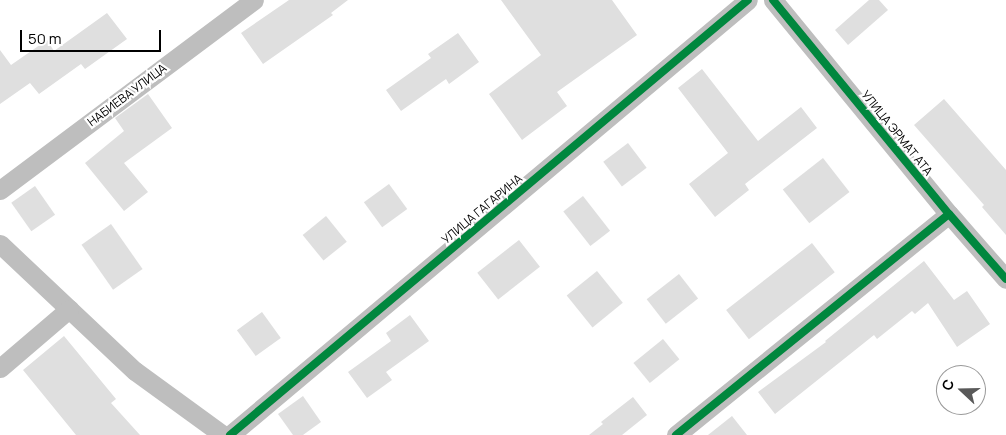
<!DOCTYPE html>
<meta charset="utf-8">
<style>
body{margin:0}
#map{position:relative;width:1006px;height:435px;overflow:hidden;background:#fff;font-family:Manrope,sans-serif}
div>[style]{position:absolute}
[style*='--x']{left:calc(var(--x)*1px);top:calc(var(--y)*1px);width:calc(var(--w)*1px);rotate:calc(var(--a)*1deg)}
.building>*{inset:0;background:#dfdfdf;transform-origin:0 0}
.minor>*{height:19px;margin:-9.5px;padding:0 9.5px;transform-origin:9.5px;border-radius:9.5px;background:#bebebe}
.cycleway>*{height:8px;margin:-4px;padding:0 4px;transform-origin:4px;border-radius:4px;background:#00873e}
span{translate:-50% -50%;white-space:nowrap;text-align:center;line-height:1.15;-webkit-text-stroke:4.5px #fff;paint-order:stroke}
.street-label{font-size:12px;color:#000}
.north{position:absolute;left:936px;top:365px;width:50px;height:50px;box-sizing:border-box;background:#fff;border:1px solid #999;border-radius:50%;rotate:291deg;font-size:14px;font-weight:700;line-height:20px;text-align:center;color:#000}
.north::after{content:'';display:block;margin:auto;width:18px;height:22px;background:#595959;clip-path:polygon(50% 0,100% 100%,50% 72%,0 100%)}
.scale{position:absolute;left:20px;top:30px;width:141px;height:22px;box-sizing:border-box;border:2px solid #000;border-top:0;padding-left:6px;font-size:15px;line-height:18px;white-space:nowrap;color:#000;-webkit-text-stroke:4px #fff;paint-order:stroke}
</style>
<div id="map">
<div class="building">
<i style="clip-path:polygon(289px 0,348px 0,331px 13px,333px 15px,263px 64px,241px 33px)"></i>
<i style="clip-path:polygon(501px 0,612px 0,637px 35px,557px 92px,567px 106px,522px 140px,489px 94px,541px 55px)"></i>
<i style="clip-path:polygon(869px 0,879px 0,888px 10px,848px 45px,835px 30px)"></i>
<i style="clip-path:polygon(107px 13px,127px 39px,85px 69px,81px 64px,39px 94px,30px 83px,0 104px,0 50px,11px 65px,47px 40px,54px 51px)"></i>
<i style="clip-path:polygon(458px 33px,479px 62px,449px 84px,446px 79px,401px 111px,386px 90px,431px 58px,428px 54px)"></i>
<i style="clip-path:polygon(702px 69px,758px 141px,801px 107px,817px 128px,745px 184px,749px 190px,715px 217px,689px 184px,728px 153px,678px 88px)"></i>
<i style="clip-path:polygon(148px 94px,172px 128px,124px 163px,148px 192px,124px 211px,85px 163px,124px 131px,115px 118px)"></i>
<i style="clip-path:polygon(944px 99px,1006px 170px,1006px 235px,982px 207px,984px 205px,914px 125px)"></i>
<i style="left:628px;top:143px;width:31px;height:31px;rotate:53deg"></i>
<i style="left:823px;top:158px;width:43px;height:51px;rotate:52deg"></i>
<i style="left:389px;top:184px;width:31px;height:31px;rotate:54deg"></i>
<i style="left:35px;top:186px;width:35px;height:29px;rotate:55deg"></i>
<i style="left:583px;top:196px;width:44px;height:25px;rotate:52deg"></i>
<i style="left:326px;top:216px;width:33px;height:30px;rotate:51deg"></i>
<i style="left:111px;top:224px;width:55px;height:36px;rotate:55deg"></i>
<i style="left:519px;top:240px;width:34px;height:53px;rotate:52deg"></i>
<i style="left:812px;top:243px;width:37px;height:109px;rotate:52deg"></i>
<i style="clip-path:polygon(924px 261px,954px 300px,967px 291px,990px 324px,957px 347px,928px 303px,915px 314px,912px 311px,877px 339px,874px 335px,775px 414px,758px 392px,826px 342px,825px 341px)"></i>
<i style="left:597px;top:271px;width:41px;height:39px;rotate:51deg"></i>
<i style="left:679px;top:274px;width:31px;height:41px;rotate:52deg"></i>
<i style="left:262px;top:312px;width:32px;height:31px;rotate:54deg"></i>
<i style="clip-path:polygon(410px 315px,429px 341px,386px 372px,392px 380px,367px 398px,348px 372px,391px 341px,386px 333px)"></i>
<i style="clip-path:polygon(64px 336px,116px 399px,111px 403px,140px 435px,76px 435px,23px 370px)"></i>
<i style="left:663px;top:339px;width:26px;height:38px;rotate:51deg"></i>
<i style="clip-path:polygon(303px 396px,321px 422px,303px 435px,293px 435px,278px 414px)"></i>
<i style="clip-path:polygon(633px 397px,647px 415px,622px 435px,589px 435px,603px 424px,601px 422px)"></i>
<i style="clip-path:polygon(732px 416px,747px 435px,708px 435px)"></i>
</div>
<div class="minor">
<i style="--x:773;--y:0;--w:277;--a:50.6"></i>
<i style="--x:949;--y:214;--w:86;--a:48.8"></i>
<i style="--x:0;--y:190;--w:317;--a:-36.8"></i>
<i style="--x:0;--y:244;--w:185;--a:43.3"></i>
<i style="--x:135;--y:371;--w:109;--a:36"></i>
<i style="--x:0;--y:368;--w:91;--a:-40.5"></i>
<i style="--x:230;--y:435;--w:676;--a:-40.02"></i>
<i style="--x:676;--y:435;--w:351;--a:-39"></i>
</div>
<div class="cycleway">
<i style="--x:773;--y:0;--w:277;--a:50.6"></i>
<i style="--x:949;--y:214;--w:86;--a:48.8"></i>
<i style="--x:230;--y:435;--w:676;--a:-40.02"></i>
<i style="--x:676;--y:435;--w:351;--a:-39"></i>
</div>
<div class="street-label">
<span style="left:127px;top:95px;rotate:-37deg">НАБИЕВА УЛИЦА</span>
<span style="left:897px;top:133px;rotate:51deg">УЛИЦА ЭРМАТ АТА</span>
<span style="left:482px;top:209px;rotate:-40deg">УЛИЦА ГАГАРИНА</span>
</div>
<div class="north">С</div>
<div class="scale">50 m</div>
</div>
